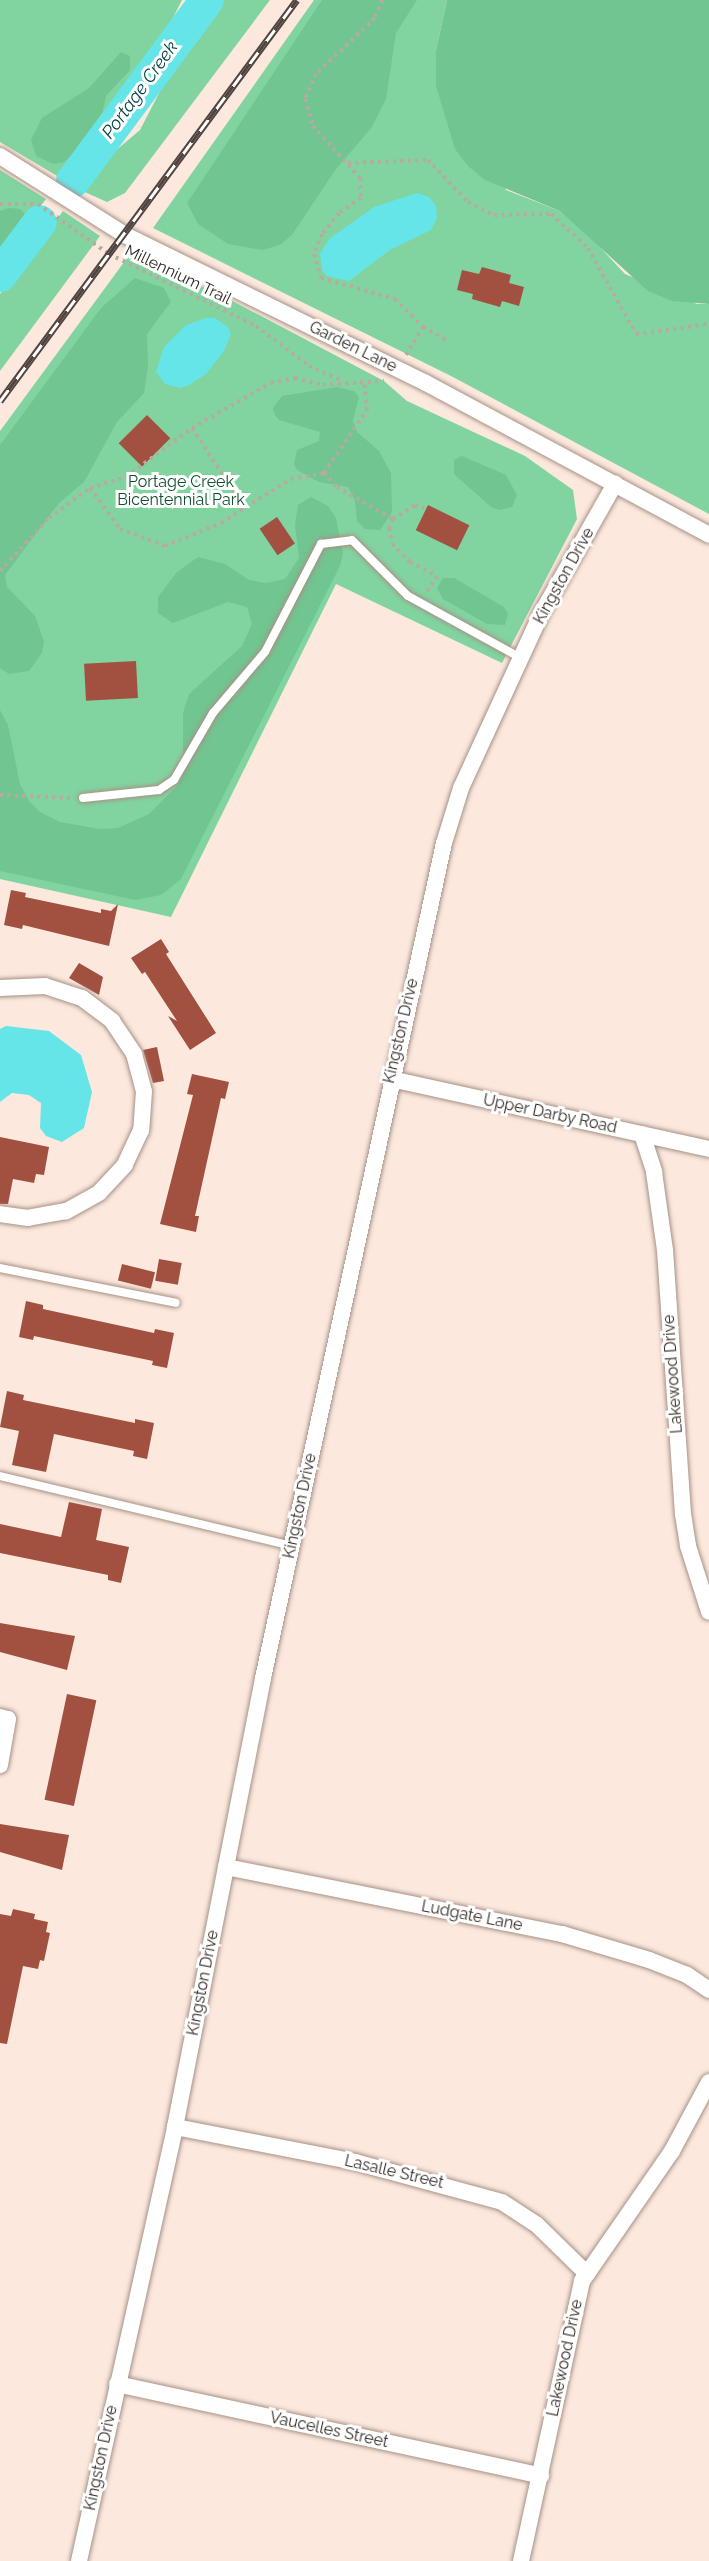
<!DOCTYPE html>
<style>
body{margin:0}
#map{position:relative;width:709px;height:2561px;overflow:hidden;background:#fce8dd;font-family:Raleway,sans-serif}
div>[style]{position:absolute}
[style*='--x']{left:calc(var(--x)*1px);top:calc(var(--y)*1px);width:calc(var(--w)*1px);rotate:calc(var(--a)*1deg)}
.green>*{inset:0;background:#81d49f}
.forest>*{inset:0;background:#71c590}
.water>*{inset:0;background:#66e5e8}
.river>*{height:34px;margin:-17px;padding:0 17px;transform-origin:17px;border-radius:17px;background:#66e5e8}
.building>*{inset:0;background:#a25040;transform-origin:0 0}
.path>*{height:4px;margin-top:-2px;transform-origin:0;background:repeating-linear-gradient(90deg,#b9a9a0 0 3px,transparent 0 7.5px)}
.roads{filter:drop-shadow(0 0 2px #a89185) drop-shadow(0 0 2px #a89185)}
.service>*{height:8px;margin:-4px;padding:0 4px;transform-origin:4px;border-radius:4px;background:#fff}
.minor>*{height:16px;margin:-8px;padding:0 8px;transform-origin:8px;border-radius:8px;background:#fff}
.rail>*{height:7px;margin-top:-3.5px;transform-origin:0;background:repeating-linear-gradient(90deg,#fff 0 14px,#4f443f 0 28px);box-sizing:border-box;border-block:2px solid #4f443f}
span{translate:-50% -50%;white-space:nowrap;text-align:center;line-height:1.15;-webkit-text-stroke:6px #fff;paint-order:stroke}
.street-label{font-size:16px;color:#332925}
.park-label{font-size:16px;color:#10502e}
.water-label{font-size:18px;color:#024142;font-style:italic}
</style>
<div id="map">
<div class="green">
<i style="clip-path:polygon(0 0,182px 0,135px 93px,64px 180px,0 142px)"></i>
<i style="clip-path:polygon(219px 0,270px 0,125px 193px,107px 202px,78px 189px,94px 169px,140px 130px,170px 72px,196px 39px)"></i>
<i style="clip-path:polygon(314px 0,447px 0,436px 50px,506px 190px,560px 211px,583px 229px,625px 274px,697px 304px,709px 304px,709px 514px,451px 376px,153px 228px)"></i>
<i style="clip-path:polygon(0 170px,46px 199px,0 258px)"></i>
<i style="clip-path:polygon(63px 211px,100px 236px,0 371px,0 294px)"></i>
<i style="clip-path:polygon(130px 254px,223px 296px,384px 381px,407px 401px,525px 456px,573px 490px,577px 519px,502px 663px,336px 584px,171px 917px,0 879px,0 431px)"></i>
</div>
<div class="forest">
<i style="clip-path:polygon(322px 0,417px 0,396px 33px,386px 99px,372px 127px,336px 169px,292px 235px,280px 245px,262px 250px,228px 244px,198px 224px,187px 203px)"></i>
<i style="clip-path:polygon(447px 0,709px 0,709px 304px,672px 301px,648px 291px,560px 211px,485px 180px,468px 166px,455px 149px,436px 86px,436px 50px)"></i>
<i style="clip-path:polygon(121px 52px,130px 56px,130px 70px,106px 96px,101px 119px,82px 148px,64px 162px,53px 164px,36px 156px,31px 140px,42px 118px,89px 88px)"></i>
<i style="clip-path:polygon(9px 208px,20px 209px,27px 216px,0 254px,0 211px)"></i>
<i style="clip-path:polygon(135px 278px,164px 288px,171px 302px,147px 334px,148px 367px,144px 393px,117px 422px,84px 482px,59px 503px,5px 575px,7px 587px,35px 616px,44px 641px,42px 653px,29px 671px,9px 674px,0 668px,0 445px,101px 308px)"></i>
<i style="clip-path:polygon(337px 387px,354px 391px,359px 397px,353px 421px,357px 432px,379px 451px,391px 473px,392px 512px,380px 530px,365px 529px,357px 521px,355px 501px,348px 487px,319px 482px,297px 470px,294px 464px,297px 450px,319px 441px,320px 432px,279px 420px,275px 415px,273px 408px,282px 396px)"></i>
<i style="clip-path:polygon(462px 456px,506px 475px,517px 495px,512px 507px,499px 510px,491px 507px,454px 474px,454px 460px)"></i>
<i style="clip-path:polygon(311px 497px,328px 506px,336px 518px,343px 553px,340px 566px,181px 879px,161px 895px,135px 900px,0 871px,0 710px,8px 725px,20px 784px,29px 801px,40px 812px,60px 822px,100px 829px,118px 828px,149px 814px,176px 787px,183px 773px,183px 713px,189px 694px,242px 646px,252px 624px,247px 607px,228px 602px,173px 623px,158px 613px,158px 597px,177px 572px,198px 557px,225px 564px,249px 580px,266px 583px,285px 579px,299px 558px,295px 525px,298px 505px)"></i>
<i style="clip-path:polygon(443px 578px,454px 578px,504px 607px,508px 614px,505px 625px,487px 624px,443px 599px,437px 588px)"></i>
</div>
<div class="water">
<i style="clip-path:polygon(417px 193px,429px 197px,436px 206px,437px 218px,431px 230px,390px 250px,349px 281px,327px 276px,322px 270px,320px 254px,329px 239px,374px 207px)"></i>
<i style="clip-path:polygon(206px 318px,215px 318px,228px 327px,231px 334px,224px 351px,206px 374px,189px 385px,180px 388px,165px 384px,156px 372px,164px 347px,186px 325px)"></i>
<i style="clip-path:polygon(6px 1026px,49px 1031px,81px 1055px,92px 1092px,84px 1128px,62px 1142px,46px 1136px,40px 1128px,41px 1103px,29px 1095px,12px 1093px,0 1102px,0 1029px)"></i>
</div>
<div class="river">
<i style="--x:73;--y:181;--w:225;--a:-53.5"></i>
<i style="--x:0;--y:275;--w:66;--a:-53"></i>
</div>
<div class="building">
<i style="clip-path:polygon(482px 267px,511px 275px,509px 283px,524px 287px,519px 306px,502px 301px,500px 307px,472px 299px,473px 294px,457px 290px,462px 270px,479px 274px)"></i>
<i style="left:147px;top:415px;width:33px;height:40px;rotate:45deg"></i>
<i style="left:428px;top:505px;width:46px;height:28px;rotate:26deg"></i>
<i style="left:277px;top:517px;width:32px;height:21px;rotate:56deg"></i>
<i style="left:136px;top:661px;width:37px;height:52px;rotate:87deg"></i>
<i style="clip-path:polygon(11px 890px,26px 893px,25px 897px,101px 913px,101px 909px,111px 911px,118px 904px,109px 946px,23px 925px,22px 929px,4px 925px)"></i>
<i style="clip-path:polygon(161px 939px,169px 952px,166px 954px,216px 1033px,190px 1050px,168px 1016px,177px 1021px,145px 972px,142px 974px,131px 958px)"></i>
<i style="clip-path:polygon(79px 963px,103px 977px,99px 995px,69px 978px)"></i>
<i style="clip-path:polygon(157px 1047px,164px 1081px,153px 1083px,143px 1050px)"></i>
<i style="clip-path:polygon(192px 1074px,229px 1082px,225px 1099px,221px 1098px,195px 1216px,199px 1216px,196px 1232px,160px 1224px,193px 1095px,187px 1094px)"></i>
<i style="clip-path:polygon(0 1137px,49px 1147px,44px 1175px,36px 1174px,34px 1183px,13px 1179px,8px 1204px,0 1204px)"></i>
<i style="left:159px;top:1259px;width:23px;height:22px;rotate:10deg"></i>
<i style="left:122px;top:1264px;width:34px;height:17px;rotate:14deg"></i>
<i style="clip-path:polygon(26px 1301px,43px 1305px,43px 1309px,154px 1333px,155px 1329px,174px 1333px,167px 1368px,152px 1365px,153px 1361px,34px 1336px,33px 1340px,19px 1337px)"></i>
<i style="clip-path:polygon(7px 1391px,24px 1395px,23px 1400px,135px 1423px,135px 1419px,154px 1423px,147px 1459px,133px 1456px,134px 1451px,54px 1434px,46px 1472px,12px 1465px,19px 1431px,0 1427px)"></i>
<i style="clip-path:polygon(69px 1502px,102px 1509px,96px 1540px,129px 1547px,121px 1583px,108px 1580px,108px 1575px,0 1553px,0 1524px,61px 1537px)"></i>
<i style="clip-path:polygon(0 1623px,75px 1636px,67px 1670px,0 1652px)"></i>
<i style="left:67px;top:1694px;width:30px;height:108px;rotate:12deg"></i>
<i style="clip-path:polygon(0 1824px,69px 1835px,62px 1870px,0 1852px)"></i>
<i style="clip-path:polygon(13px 1909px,35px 1914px,34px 1919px,48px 1922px,46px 1932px,50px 1933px,44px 1961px,40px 1960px,38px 1969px,23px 1966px,7px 2044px,0 2043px,0 1914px,11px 1916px)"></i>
</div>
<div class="path">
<i style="--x:382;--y:0;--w:19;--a:111"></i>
<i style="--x:375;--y:18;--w:81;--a:136.5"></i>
<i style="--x:316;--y:74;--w:27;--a:114"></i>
<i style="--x:305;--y:99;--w:28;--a:73"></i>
<i style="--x:313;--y:126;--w:70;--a:47.9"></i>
<i style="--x:360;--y:178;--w:20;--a:87"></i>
<i style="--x:361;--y:198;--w:27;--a:146"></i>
<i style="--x:339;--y:213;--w:27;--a:129"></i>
<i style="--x:322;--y:234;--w:22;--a:112"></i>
<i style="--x:314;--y:254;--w:25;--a:74"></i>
<i style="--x:321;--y:278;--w:77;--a:15.8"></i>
<i style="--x:395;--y:299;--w:40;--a:45"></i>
<i style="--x:423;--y:327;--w:29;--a:29"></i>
<i style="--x:348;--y:163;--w:80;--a:-2.1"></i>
<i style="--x:428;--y:160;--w:58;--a:46.4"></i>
<i style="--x:468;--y:202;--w:29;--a:27"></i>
<i style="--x:494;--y:215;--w:57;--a:-1"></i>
<i style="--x:551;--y:214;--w:50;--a:42.6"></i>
<i style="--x:588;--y:248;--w:98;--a:60.8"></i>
<i style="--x:636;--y:334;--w:74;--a:-7.8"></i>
<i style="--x:0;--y:204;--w:38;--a:0"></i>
<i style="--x:38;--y:204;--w:87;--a:35.2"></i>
<i style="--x:109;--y:254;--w:164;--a:26.1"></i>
<i style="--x:256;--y:326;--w:66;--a:37"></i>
<i style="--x:309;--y:366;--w:36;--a:24"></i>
<i style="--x:406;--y:355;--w:33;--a:-59"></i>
<i style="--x:192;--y:428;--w:95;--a:56.6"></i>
<i style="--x:324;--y:473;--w:19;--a:47"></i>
<i style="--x:337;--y:487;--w:64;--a:29.7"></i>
<i style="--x:393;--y:519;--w:10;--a:114"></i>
<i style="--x:389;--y:528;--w:16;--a:79"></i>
<i style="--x:392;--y:544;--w:25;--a:45"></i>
<i style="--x:410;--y:562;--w:30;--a:27"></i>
<i style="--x:437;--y:576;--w:20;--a:123"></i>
<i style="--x:90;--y:488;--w:51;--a:53.8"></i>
<i style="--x:120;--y:529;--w:48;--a:20.7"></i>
<i style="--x:165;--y:546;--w:61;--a:-22.3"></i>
<i style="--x:221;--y:523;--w:83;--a:-32.2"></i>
<i style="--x:291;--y:479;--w:34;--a:-10"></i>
<i style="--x:324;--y:473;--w:76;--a:-55.7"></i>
<i style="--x:367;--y:410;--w:25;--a:-95"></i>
<i style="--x:393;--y:519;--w:26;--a:-32"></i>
<i style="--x:415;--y:505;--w:10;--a:17"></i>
<i style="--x:0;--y:571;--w:72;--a:-47.2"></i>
<i style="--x:49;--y:518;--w:51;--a:-36.2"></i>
<i style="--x:90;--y:488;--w:38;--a:-17"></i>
<i style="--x:126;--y:477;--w:82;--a:-36.6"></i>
<i style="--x:192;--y:428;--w:91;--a:-29.7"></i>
<i style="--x:271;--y:383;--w:25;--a:-12"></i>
<i style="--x:295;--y:378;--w:29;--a:14"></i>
<i style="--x:323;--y:385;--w:61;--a:-3.8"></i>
<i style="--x:0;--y:795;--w:73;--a:2.4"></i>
</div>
<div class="roads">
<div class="service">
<i style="--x:83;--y:798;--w:76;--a:-6"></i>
<i style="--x:159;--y:790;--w:18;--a:-34"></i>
<i style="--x:174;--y:780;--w:78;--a:-59.8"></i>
<i style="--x:213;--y:713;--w:80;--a:-49.6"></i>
<i style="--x:265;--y:652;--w:122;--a:-62.6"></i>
<i style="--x:321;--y:544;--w:31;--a:-7"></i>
<i style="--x:352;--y:540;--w:79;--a:45"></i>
<i style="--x:408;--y:596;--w:129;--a:28.8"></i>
<i style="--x:0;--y:1268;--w:179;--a:11.2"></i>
<i style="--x:0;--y:1476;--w:299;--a:13.5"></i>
</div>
<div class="minor">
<i style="--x:0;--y:156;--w:148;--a:32.3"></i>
<i style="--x:125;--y:235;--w:335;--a:26.2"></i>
<i style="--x:426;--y:383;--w:321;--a:28.2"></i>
<i style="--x:0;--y:988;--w:45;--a:-2.5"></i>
<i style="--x:45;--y:986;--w:39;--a:18"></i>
<i style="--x:82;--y:998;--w:38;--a:37"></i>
<i style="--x:112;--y:1021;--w:40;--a:56"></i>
<i style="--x:134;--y:1054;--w:38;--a:75"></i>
<i style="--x:144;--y:1091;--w:39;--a:94"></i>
<i style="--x:141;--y:1130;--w:38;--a:115"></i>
<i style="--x:125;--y:1165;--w:38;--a:133"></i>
<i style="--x:99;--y:1193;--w:38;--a:151"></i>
<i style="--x:66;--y:1211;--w:39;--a:170"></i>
<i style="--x:28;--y:1218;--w:28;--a:-172"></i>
<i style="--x:391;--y:1079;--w:326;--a:12.4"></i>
<i style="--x:642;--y:1134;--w:40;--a:72"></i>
<i style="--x:654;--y:1172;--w:79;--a:82"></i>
<i style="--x:665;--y:1250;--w:265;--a:86.1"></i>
<i style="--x:683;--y:1514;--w:32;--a:81"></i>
<i style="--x:688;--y:1546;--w:69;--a:72.3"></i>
<i style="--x:0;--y:1717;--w:8;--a:14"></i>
<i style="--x:8;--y:1719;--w:47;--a:99.9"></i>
<i style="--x:226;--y:1867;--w:343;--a:11.3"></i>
<i style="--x:562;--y:1934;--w:91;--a:16.6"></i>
<i style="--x:649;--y:1960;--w:41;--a:21.5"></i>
<i style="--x:687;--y:1975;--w:27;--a:34"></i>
<i style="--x:175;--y:2127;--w:183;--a:11"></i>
<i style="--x:355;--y:2162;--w:152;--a:15.2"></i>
<i style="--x:502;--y:2202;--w:42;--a:33.3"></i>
<i style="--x:537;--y:2225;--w:70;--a:44.4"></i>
<i style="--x:117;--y:2384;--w:434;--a:12.2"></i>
<i style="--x:79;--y:2561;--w:444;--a:-77.5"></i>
<i style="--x:175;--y:2127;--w:458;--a:-78.9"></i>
<i style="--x:263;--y:1678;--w:854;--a:-77.77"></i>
<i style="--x:444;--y:843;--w:58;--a:-72.8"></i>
<i style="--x:461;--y:788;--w:192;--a:-65.3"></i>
<i style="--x:541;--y:614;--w:150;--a:-60.4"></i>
<i style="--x:521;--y:2561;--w:287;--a:-77.7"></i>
<i style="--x:582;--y:2281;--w:158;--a:-55.3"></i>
<i style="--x:672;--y:2151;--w:78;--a:-61.8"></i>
</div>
</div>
<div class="rail">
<i style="--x:0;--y:401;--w:499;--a:-53.5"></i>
</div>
<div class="street-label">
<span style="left:178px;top:275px;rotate:26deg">Millennium Trail</span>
<span style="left:353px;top:347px;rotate:26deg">Garden Lane</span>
<span style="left:564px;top:576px;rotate:-61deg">Kingston Drive</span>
<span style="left:401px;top:1031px;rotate:-77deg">Kingston Drive</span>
<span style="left:550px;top:1114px;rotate:12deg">Upper Darby Road</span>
<span style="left:673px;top:1374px;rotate:-94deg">Lakewood Drive</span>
<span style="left:300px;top:1506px;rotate:-78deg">Kingston Drive</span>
<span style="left:472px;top:1916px;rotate:11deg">Ludgate Lane</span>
<span style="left:203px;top:1983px;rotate:-79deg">Kingston Drive</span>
<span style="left:394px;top:2172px;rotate:13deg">Lasalle Street</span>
<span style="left:565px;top:2358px;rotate:-78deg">Lakewood Drive</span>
<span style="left:329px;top:2430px;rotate:12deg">Vaucelles Street</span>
<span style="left:101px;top:2458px;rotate:-78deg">Kingston Drive</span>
</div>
<div class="park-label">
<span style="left:181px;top:491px">Portage Creek<br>Bicentennial Park</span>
</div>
<div class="water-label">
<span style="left:140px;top:90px;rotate:-54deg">Portage Creek</span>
</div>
</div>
